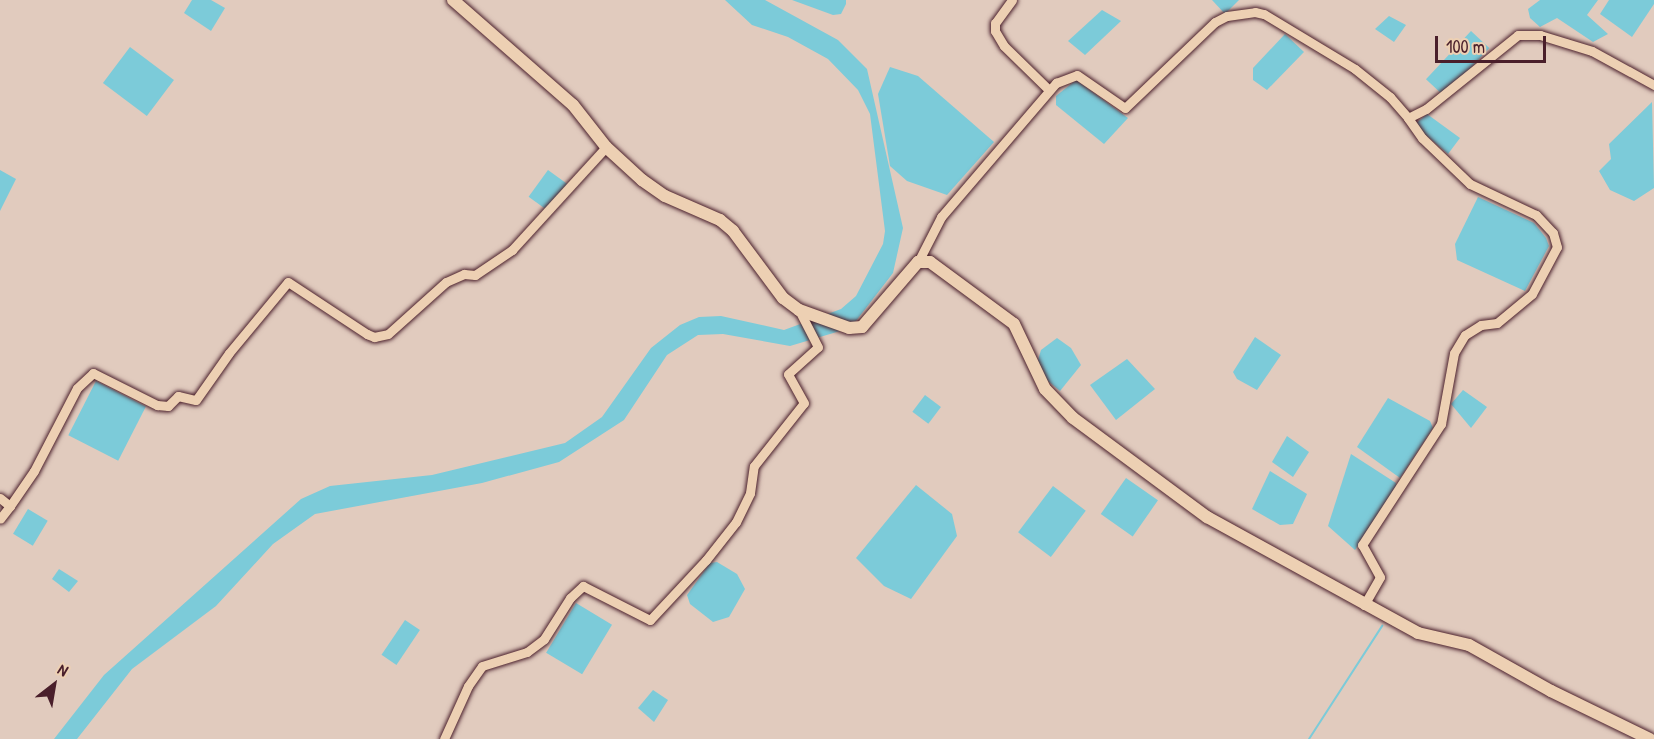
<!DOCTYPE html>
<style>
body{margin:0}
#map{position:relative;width:1654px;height:739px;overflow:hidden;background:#e1cbbe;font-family:"Patrick Hand",sans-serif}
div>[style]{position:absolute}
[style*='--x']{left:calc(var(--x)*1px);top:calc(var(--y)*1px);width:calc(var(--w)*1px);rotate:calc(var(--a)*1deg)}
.water>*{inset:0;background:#7ccbd9;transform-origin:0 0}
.stream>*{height:2px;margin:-1px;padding:0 1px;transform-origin:1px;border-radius:1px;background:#7ccbd9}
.roads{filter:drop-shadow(0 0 2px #4a1f2b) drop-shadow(0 0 2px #4a1f2b)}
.minor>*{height:9px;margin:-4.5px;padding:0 4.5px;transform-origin:4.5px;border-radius:4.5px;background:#edd0b3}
.major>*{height:12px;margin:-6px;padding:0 6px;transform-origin:6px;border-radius:6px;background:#edd0b3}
span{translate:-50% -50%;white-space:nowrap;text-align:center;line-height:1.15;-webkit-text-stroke:5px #edd0b3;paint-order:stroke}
.north{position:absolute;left:24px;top:655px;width:60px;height:60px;-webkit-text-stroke:4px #edd0b3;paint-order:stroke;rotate:31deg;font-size:16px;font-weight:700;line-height:24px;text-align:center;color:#4a1f2b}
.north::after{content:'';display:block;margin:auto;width:21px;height:27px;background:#4a1f2b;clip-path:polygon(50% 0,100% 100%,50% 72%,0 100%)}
.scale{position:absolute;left:1435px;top:36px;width:111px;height:27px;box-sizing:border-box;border:3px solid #4a1f2b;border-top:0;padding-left:8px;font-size:18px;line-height:21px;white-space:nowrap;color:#4a1f2b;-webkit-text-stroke:4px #edd0b3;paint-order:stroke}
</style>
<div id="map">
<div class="water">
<i style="clip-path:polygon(192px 0,211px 0,225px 8px,211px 31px,184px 13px)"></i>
<i style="clip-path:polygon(725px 0,765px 0,838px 40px,867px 69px,903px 228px,893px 273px,856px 321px,840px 331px,790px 346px,723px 334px,698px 335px,667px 355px,624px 420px,559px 462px,482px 483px,315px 514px,273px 544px,216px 606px,132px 669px,77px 739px,54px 739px,104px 675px,301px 499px,330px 486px,432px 475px,565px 443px,602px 417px,651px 348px,680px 325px,699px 317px,721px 316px,784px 330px,841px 309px,856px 296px,883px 244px,885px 231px,870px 114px,858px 90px,828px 59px,788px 37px,752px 25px)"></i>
<i style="clip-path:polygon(792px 0,846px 0,846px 4px,841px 14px,833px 15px)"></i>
<i style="clip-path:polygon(1212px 0,1239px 0,1225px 14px)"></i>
<i style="clip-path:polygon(1540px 0,1598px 0,1587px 15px,1608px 34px,1593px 42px,1557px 18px,1540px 27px,1530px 18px,1528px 9px)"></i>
<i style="clip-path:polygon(1609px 0,1654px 0,1654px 4px,1632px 37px,1600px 14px)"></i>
<i style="clip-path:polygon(1102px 10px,1121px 21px,1085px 55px,1068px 41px)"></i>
<i style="clip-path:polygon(1389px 16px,1406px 25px,1394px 42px,1375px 29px)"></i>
<i style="left:1471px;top:31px;width:25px;height:66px;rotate:43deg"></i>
<i style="clip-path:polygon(1285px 34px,1304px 52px,1267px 90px,1253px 80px,1253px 68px)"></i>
<i style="left:130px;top:47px;width:55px;height:45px;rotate:37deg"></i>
<i style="clip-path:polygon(890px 67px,918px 76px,994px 142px,947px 195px,907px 181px,890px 166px,878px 94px)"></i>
<i style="clip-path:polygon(1076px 80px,1128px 118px,1104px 144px,1056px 105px,1056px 96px)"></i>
<i style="clip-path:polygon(1652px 102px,1654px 188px,1634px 201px,1610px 190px,1599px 171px,1611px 159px,1609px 144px)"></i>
<i style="clip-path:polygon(1427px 114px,1460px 138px,1448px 154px,1414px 125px)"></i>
<i style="clip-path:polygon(0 170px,16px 179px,0 211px)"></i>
<i style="left:548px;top:170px;width:26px;height:33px;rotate:36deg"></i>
<i style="clip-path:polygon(1478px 197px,1534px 223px,1546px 238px,1549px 246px,1525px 291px,1457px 260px,1455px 244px)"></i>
<i style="clip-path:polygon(1255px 337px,1281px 355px,1257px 390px,1237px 379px,1233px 372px)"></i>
<i style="clip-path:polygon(1057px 338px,1071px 348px,1081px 365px,1060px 391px,1043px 377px,1038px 360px,1041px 350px)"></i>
<i style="clip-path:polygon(1127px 359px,1155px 389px,1116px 420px,1090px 385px)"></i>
<i style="left:96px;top:381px;width:56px;height:61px;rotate:27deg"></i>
<i style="clip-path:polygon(1463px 390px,1487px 407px,1471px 428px,1451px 404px)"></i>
<i style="left:925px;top:395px;width:20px;height:21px;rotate:37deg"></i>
<i style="clip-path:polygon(1388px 398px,1430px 421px,1433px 428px,1400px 478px,1357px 447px)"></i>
<i style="clip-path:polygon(1287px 436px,1309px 452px,1293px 477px,1272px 462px)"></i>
<i style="clip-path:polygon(1351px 454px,1396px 483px,1396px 489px,1355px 550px,1328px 526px)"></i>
<i style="clip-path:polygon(1270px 471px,1307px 494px,1293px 524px,1280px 525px,1252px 509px)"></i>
<i style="left:1126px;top:478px;width:39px;height:44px;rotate:35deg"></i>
<i style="clip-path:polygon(916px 485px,952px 514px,957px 536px,911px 599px,884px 586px,856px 558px)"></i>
<i style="left:1053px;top:486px;width:41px;height:58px;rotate:37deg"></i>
<i style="left:28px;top:509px;width:23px;height:29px;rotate:31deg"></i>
<i style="clip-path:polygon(717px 562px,737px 574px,745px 589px,729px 617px,713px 622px,690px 604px,687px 595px,710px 563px)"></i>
<i style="clip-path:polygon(59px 569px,78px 581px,69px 592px,52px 579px)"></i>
<i style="left:576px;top:603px;width:42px;height:58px;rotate:31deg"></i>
<i style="left:405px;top:620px;width:18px;height:42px;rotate:34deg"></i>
<i style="clip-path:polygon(653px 690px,668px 700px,654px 722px,638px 708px)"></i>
</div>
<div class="stream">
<i style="--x:1309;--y:739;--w:135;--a:-57.1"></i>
</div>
<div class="roads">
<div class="minor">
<i style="--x:1012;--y:0;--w:29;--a:126"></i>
<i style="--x:995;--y:23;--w:8;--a:90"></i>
<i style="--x:995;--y:31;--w:17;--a:59"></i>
<i style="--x:1004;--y:46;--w:63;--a:44.4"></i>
<i style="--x:918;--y:262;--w:51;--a:-62.9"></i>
<i style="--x:941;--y:217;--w:177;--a:-49.4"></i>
<i style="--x:1056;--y:83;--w:22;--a:-21"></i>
<i style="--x:1077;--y:75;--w:58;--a:34.5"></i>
<i style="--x:1125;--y:108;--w:124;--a:-43.7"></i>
<i style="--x:1215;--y:22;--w:13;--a:-27"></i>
<i style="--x:1227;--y:16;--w:28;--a:-8"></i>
<i style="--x:1255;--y:12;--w:9;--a:13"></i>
<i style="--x:1264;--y:14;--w:106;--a:31.1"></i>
<i style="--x:1355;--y:69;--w:45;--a:38.7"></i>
<i style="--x:1390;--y:97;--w:28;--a:49"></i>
<i style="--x:1408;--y:118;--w:20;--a:-27"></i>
<i style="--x:1426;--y:109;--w:118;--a:-38.8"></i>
<i style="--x:1518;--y:35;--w:22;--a:0"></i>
<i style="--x:1540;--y:35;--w:54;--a:17.1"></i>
<i style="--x:1592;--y:51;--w:71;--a:28.7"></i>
<i style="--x:0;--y:498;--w:13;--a:39"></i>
<i style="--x:10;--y:506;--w:16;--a:128"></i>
<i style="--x:10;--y:506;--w:42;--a:-55.6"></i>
<i style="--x:34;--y:471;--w:93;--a:-62.6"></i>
<i style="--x:77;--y:388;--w:22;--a:-43"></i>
<i style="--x:93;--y:373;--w:72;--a:26.6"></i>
<i style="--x:157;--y:405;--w:11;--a:5"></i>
<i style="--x:168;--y:406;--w:14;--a:-45"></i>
<i style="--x:178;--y:396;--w:18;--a:13"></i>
<i style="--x:196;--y:400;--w:57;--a:-54.9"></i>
<i style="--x:229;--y:353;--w:92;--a:-50.3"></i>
<i style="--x:288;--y:282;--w:95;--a:33.4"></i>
<i style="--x:367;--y:334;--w:8;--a:23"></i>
<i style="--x:374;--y:337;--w:14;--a:-12"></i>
<i style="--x:388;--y:334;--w:78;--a:-41.9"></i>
<i style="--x:446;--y:282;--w:20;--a:-24"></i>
<i style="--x:464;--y:274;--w:11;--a:5"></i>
<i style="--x:475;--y:275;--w:45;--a:-34"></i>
<i style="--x:512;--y:250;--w:139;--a:-47.6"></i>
<i style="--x:1364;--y:605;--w:32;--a:-60"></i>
<i style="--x:1380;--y:577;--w:37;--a:-119"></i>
<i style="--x:1362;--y:545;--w:145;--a:-56.9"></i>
<i style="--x:1441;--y:424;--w:72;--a:-79.6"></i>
<i style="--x:1454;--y:353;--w:21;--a:-59"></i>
<i style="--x:1465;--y:335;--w:19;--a:-32"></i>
<i style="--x:1481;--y:325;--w:16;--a:-7"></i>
<i style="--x:1497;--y:323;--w:45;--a:-39.6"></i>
<i style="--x:1532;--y:294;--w:53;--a:-62"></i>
<i style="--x:1557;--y:247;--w:15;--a:-106"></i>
<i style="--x:1553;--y:233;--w:25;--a:-133"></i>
<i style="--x:1536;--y:215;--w:73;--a:-154.8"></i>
<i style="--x:1470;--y:184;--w:66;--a:-136.2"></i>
<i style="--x:1422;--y:138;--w:24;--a:-125"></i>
<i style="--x:444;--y:739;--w:58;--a:-65.6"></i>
<i style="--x:468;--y:686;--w:24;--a:-55"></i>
<i style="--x:482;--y:666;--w:47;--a:-17.3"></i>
<i style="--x:527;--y:652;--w:21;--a:-37"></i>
<i style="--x:544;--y:639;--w:49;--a:-57.6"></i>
<i style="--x:570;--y:598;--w:18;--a:-43"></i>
<i style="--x:583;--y:586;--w:75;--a:26.9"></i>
<i style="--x:650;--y:620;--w:82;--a:-47"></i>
<i style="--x:706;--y:560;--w:48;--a:-51.7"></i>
<i style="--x:736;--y:522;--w:32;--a:-64"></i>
<i style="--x:750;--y:493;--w:27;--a:-82"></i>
<i style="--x:754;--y:466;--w:80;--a:-51.6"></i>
<i style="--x:804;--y:403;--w:33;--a:-119"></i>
<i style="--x:788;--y:374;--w:40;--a:-42"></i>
<i style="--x:818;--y:347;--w:42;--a:-117.2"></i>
</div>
<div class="major">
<i style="--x:453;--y:0;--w:159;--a:41.2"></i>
<i style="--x:573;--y:105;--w:53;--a:51.8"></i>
<i style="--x:606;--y:147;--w:49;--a:42.5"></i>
<i style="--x:642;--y:180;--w:28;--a:35"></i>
<i style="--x:665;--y:196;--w:60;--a:23.6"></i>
<i style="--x:720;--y:220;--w:17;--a:40"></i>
<i style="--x:733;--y:231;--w:84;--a:53.3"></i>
<i style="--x:783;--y:298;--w:20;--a:37"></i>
<i style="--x:799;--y:310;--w:53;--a:19.8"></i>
<i style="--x:849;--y:328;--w:13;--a:-4"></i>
<i style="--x:862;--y:327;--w:86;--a:-49.3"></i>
<i style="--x:918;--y:262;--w:12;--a:0"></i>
<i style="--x:930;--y:262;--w:104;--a:36.4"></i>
<i style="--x:1014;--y:324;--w:72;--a:64.5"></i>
<i style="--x:1045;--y:389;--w:40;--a:46"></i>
<i style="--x:1073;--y:418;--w:167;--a:36.5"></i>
<i style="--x:1207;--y:517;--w:241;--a:28.8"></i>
<i style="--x:1418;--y:633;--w:52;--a:13.2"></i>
<i style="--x:1469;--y:645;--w:94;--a:29.3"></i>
<i style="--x:1551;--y:691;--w:110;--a:25.9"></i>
</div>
</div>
<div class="north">N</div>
<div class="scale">100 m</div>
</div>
